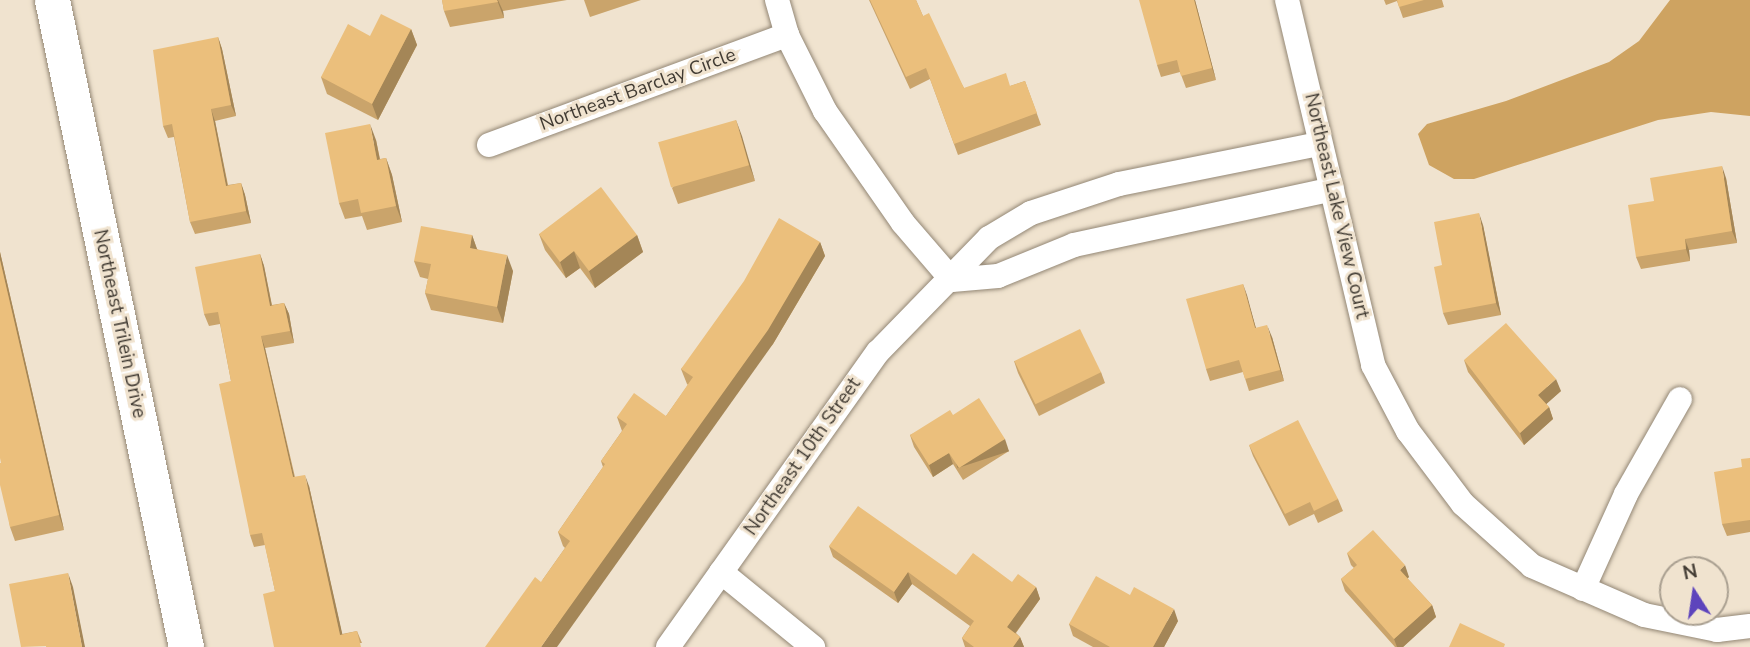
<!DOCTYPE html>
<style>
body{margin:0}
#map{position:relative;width:1750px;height:647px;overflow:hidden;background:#f0e3cf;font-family:"Nunito Sans",sans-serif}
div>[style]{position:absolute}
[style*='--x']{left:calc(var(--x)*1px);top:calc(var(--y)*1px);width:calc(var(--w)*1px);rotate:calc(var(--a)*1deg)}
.water>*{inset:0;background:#cea361}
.roads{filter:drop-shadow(0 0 2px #938775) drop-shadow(0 0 2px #938775)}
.street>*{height:24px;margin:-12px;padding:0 12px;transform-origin:12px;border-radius:12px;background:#fff}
.secondary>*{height:35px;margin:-17.5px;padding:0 17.5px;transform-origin:17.5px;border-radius:17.5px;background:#fff}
.wall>*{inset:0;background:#caa46b}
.shaded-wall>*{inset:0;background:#a48657;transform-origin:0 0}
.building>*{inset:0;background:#ebbf7c;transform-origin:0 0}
span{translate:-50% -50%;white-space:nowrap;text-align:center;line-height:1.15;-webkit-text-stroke:6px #f0e3cf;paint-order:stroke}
.street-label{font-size:19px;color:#413b33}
.north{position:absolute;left:1659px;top:556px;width:70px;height:70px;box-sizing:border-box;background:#f0e3cf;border:2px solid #aaa091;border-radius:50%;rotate:348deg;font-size:19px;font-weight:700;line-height:28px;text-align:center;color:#413b33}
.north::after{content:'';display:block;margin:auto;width:24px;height:32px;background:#5d44bc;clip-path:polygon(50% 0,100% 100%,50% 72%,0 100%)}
</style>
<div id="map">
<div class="water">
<i style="clip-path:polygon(1670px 0,1750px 0,1750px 116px,1711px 112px,1658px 120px,1474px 179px,1454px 179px,1429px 165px,1418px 134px,1427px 124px,1506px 101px,1609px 62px,1639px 41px)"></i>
</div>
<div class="roads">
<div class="street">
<i style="--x:777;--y:0;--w:36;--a:74"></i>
<i style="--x:787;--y:35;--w:85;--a:63.4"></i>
<i style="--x:825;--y:111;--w:136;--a:55.1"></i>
<i style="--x:903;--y:223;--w:75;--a:49.3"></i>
<i style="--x:1287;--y:0;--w:375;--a:76.7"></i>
<i style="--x:1373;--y:365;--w:75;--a:62.1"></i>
<i style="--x:1408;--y:431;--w:91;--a:53"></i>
<i style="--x:1463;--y:504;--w:93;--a:41.9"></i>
<i style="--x:1532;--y:566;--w:122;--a:23.6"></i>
<i style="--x:1644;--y:615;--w:75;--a:11.6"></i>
<i style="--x:1717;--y:630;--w:33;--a:-7"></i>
<i style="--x:489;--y:145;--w:318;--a:-20.3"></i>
<i style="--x:952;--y:280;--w:46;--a:-5"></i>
<i style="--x:998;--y:276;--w:82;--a:-22.2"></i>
<i style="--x:1074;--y:245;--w:264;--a:-12.2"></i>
<i style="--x:721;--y:572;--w:119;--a:39.2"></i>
<i style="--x:1583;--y:589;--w:104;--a:-65.6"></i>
<i style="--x:1626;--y:494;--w:109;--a:-60.4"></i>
<i style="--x:668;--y:647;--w:362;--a:-54.6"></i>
<i style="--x:878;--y:352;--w:159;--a:-45.8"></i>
<i style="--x:989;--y:238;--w:49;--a:-30.8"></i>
<i style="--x:1031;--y:213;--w:93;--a:-18.2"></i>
<i style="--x:1119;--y:184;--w:205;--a:-11.3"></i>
</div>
<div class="secondary">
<i style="--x:52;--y:0;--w:661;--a:78.3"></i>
</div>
</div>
<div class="wall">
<i style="clip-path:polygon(442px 0,567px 0,503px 11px,504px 18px,450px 27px,444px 11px)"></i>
<i style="clip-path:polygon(584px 0,641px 0,590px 17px)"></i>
<i style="clip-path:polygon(869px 0,916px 0,923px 16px,964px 88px,1010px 86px,1025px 81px,1041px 125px,958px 155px,930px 79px,910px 89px)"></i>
<i style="clip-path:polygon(1195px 0,1216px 80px,1186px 88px,1180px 72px,1161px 77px,1157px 65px)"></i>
<i style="clip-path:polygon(1384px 0,1442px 0,1444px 7px,1403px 18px,1397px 1px,1386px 5px)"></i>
<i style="clip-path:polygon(411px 29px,417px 45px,378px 120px,327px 94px,321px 77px)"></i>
<i style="clip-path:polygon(218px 37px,222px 49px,236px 116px,215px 121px,228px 185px,241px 183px,245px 195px,251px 223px,195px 234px,190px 222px,174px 137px,168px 138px,163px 126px)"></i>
<i style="clip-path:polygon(736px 120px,755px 181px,678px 204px,672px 188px)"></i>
<i style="clip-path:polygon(376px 140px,380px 159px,386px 158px,392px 175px,402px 222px,367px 230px,362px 216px,345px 219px,339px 203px)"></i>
<i style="clip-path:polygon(1726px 178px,1737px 243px,1689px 250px,1690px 261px,1641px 269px,1636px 257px,1654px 201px)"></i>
<i style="clip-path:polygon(1483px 225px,1501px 315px,1448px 325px,1443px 313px)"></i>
<i style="clip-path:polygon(539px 234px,637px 235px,643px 252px,595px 288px,580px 268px,566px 278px,545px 250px)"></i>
<i style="clip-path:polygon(472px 235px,477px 249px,513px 271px,503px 323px,431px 310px,425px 293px,428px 279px,420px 277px,414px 261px)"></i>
<i style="clip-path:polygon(820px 242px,825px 256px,773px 344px,541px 582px,565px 548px,563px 546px,558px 532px,603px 467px,601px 461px,622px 431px,617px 417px,666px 416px,688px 385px,687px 384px,681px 369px)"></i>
<i style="clip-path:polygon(0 252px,64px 530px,15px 541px,10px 527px,1px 463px)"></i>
<i style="clip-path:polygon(260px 254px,264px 266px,272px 305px,284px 303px,289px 314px,294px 343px,265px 348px,295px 477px,309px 486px,342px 634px,357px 631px,362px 643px,274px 647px,275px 591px,265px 545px,254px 547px,250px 535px,231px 381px,220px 324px,209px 326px,204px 314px)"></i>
<i style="clip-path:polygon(1243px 284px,1256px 328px,1272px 337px,1284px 381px,1249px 391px,1243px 372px,1210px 381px,1206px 369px)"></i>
<i style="clip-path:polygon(1464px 360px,1561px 391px,1546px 404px,1549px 407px,1553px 419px,1524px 445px,1468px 372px)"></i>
<i style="clip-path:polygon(1014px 361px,1101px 372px,1105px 383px,1039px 416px,1018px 373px)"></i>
<i style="clip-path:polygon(953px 415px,1009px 451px,963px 480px,953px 464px,933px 477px,914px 447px,910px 435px)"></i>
<i style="clip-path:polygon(1249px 445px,1338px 499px,1343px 511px,1318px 523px,1314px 514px,1289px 526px,1253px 456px)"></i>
<i style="clip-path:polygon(1750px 458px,1750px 532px,1727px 536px,1722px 524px,1742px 467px)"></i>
<i style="clip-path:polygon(829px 546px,956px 575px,1012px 582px,1036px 587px,1040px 599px,1016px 633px,1020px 637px,1024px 647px,965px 647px,962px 638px,970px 626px,912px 584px,898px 603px,833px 557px)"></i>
<i style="clip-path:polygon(1347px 553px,1409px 577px,1407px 578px,1432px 605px,1436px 617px,1403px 647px,1395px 647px,1345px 591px,1341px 579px,1354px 568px,1351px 565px)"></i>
<i style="clip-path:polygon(1178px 621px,1164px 647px,1093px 647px,1073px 636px,1069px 624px)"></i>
</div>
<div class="shaded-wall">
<i style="clip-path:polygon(497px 0,498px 0,503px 11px,504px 18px)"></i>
<i style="clip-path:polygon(1194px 0,1195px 0,1216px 80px,1212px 68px)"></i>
<i style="clip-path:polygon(411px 29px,417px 45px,378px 120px,372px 104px)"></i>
<i style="clip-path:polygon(218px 37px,222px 49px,236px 116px,231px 105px)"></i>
<i style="clip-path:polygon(211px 109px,215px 121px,230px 198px,226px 186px)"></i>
<i style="clip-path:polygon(736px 120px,742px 136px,755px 181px,749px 165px)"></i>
<i style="clip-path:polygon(370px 124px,376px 140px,383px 176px,377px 160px)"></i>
<i style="clip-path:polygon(386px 158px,392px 175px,402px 222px,396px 206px)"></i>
<i style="clip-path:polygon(1722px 166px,1726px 178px,1737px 243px,1732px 231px)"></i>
<i style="clip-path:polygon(241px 183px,245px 195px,251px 223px,246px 211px)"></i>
<i style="clip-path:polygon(1479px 213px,1483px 225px,1501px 315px,1496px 303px)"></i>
<i style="clip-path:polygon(472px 235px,478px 252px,470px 248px)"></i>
<i style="clip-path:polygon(637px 235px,643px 252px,595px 288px,589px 271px)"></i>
<i style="clip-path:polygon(1685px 239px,1689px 250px,1690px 261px,1686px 249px)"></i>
<i style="clip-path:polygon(820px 242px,825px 256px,773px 344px,557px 647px,541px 647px)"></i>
<i style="clip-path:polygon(574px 251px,580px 268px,566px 278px,560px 262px)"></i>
<i style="clip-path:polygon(0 252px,64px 530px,59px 515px,0 260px)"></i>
<i style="clip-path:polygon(260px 254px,264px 266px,274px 317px,270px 306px)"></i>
<i style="clip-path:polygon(507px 255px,513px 271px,503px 323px,497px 307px)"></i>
<i style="clip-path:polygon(1243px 284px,1247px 295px,1259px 340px,1255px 328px)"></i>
<i style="clip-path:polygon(284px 303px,289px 314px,294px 343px,290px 331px)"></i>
<i style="clip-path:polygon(1267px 325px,1272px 337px,1284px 381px,1280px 370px)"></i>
<i style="clip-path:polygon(261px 336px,265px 348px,297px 489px,293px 477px)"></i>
<i style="clip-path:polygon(1556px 379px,1561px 391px,1543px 407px,1538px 395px)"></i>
<i style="clip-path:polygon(1549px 407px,1553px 419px,1524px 445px,1520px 433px)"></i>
<i style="left:1005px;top:439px;width:13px;height:54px;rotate:72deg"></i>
<i style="clip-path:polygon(949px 453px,953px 464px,933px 477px,929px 465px)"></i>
<i style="clip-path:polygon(305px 475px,309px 486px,345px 646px,340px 635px)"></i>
<i style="clip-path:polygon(1405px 565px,1409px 577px,1404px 582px,1400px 570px)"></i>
<i style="clip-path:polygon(908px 572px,912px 584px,898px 603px,894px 592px)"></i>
<i style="clip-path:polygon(68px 573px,73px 587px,85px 647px,82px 647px)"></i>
<i style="clip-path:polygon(1036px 587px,1040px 599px,1011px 639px,1007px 627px)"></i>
<i style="clip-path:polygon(1432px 605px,1436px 617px,1403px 647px,1397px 647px,1394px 639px)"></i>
<i style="clip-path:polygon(1174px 609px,1178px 621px,1164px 647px,1153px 647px)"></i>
<i style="clip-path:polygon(1020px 637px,1024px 647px,1013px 647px)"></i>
</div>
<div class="building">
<i style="clip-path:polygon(442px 0,497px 0,498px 2px,444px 11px)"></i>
<i style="clip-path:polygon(870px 0,916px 0,923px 16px,929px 13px,964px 88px,1006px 73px,1010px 86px,1025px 81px,1037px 113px,954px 144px,926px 68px,906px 77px)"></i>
<i style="clip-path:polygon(1139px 0,1194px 0,1212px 68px,1181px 76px,1177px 60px,1157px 65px)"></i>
<i style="clip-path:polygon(1397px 0,1424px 0,1399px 7px)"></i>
<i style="clip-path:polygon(381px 14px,411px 29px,372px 104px,321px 77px,348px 24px,370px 36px)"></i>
<i style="clip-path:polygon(218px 37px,231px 105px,211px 109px,226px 186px,241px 183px,246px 211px,190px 222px,172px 124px,163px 126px,153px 50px)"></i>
<i style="left:736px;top:120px;width:47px;height:81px;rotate:74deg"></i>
<i style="clip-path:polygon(370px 124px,377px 160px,386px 158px,396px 206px,361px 213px,358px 199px,339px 203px,325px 133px)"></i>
<i style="clip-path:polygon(1722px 166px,1732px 231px,1685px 239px,1686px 249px,1636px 257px,1628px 205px,1654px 201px,1650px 178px)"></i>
<i style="clip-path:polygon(601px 187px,637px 235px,589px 271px,574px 251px,560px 262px,539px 234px)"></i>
<i style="clip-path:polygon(1479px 213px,1496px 303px,1443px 313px,1434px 267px,1442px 265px,1434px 222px)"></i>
<i style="clip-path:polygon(779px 218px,820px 242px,768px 330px,541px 647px,485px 647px,535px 577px,541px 582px,570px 541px,558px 532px,605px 464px,601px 461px,627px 424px,617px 417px,634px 393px,666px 416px,693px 377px,681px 369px,744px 281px)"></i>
<i style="clip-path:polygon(421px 226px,472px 235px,470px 248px,507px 255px,497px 307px,425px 293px,431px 264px,414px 261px)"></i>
<i style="clip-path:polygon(260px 254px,270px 306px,284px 303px,290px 331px,261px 336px,293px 477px,305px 475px,340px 635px,357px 631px,361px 647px,274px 647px,263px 594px,275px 591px,262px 533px,250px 535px,219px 384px,231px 381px,218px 312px,204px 314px,195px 267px)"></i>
<i style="clip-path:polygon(0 260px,59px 515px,10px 527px,0 485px,0 463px,1px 463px,0 458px)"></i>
<i style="clip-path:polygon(1243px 284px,1255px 328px,1267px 325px,1280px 370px,1245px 379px,1239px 360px,1206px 369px,1186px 299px)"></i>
<i style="clip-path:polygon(1506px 323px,1556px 379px,1538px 395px,1549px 407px,1520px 433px,1464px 360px)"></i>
<i style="left:1080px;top:329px;width:48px;height:73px;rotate:64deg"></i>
<i style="clip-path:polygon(979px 398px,1005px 439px,959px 468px,949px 453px,929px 465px,910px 435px,950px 410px,953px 415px)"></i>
<i style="clip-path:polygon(1298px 420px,1338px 499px,1314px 511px,1310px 502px,1285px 514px,1249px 445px)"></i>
<i style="clip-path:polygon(1750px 458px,1750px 520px,1722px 524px,1714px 472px,1742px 467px,1741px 459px)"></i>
<i style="clip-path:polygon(858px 506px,956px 575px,973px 553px,1012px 582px,1018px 574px,1036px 587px,1007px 627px,1020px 637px,1013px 647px,974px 647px,962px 638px,974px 621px,908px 572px,894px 592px,829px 546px)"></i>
<i style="clip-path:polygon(1373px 530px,1405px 565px,1400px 570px,1432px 605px,1394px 639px,1341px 579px,1357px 565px,1347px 553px)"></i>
<i style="clip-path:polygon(68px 573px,82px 647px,46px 647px,46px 646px,21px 647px,9px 584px)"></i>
<i style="clip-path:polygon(1096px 576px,1130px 595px,1134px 587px,1174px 609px,1153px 647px,1110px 647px,1069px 624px)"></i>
<i style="clip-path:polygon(1460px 623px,1505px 644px,1504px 647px,1449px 647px)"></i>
</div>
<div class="street-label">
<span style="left:638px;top:90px;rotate:-20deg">Northeast Barclay Circle</span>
<span style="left:1336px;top:206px;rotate:77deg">Northeast Lake View Court</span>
<span style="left:119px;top:324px;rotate:78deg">Northeast Trilein Drive</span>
<span style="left:803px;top:457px;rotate:-55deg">Northeast 10th Street</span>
</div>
<div class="north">N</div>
</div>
